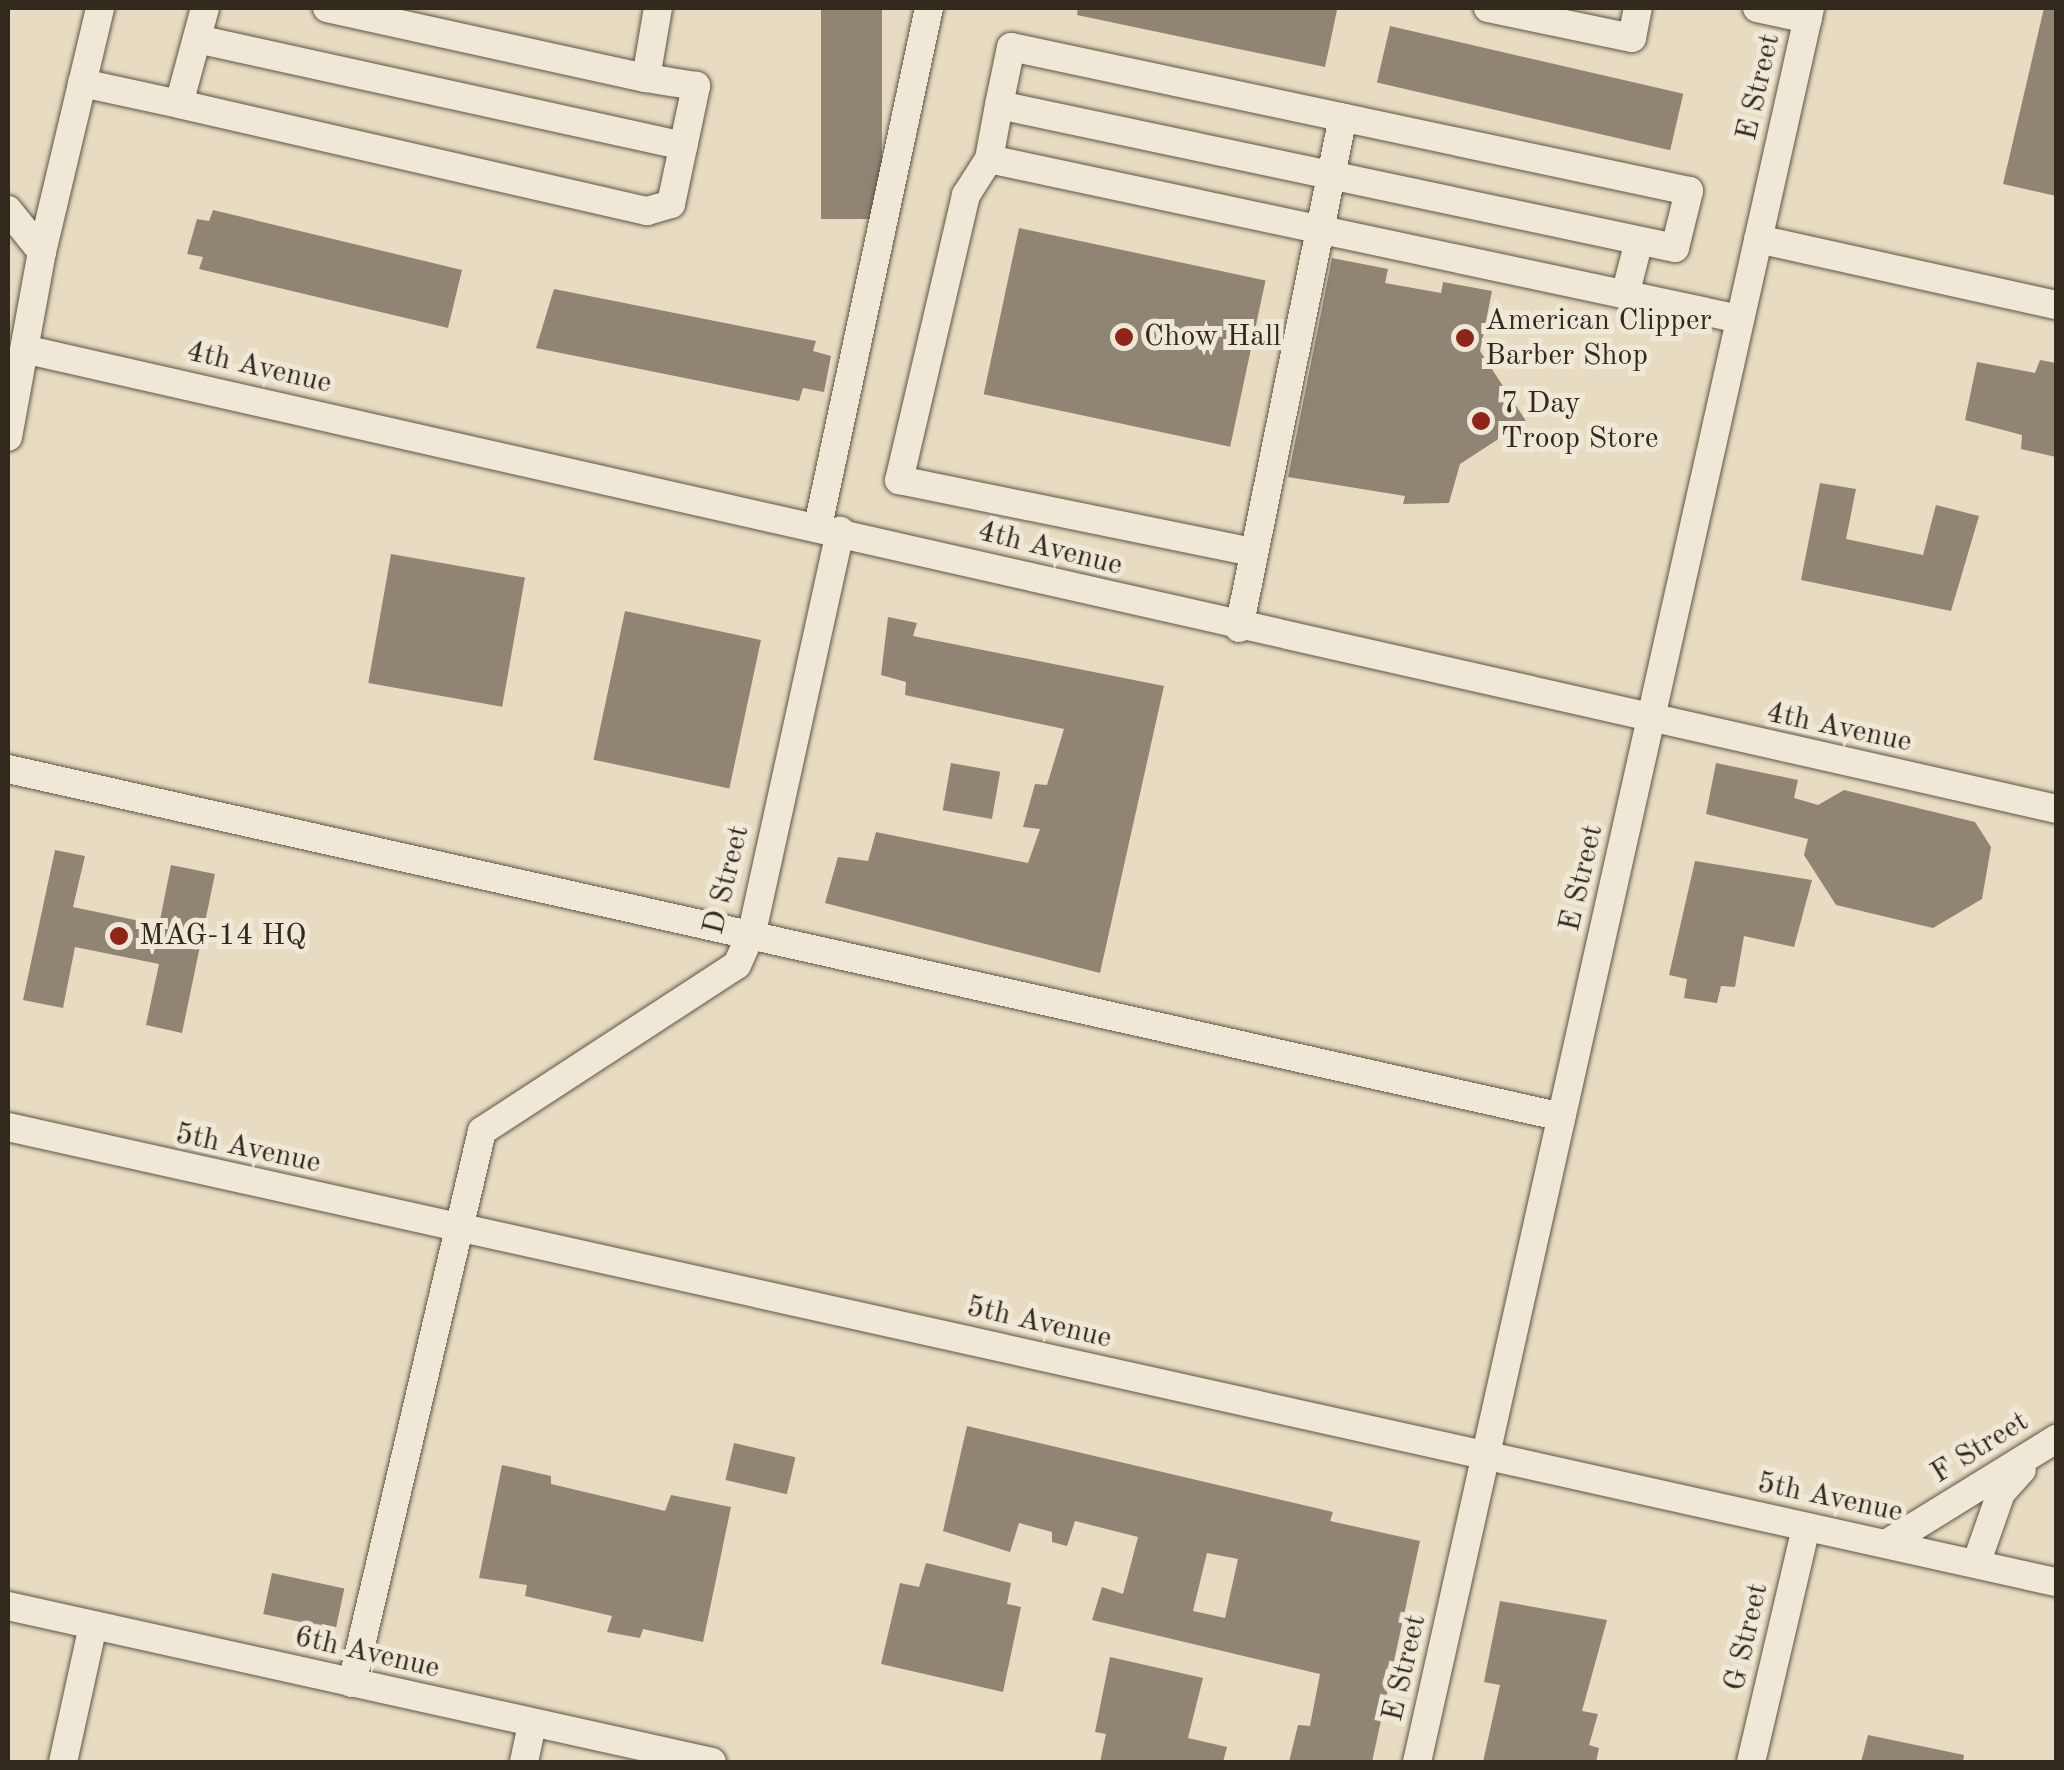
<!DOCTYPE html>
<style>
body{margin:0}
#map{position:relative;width:2064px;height:1770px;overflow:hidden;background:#e7dbc1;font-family:"Old Standard TT",serif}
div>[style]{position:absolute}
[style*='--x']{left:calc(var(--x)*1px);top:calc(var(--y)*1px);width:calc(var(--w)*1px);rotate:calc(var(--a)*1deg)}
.building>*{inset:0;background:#908573;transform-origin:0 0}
.roads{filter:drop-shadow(0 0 2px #5e5547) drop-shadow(0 0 2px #5e5547)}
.minor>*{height:28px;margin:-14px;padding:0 14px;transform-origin:14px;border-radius:14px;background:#efe8d7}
.dots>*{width:28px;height:28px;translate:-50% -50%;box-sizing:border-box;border:5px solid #efe8d7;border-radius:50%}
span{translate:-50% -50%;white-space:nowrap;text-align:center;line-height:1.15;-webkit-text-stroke:10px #efe8d7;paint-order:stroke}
.street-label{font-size:30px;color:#31281e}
.poi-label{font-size:30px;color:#31281e}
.left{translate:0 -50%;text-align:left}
.frame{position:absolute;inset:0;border:10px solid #31281e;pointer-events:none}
</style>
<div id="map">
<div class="building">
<i style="left:821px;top:8px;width:61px;height:211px"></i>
<i style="clip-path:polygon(1078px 8px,1323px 8px,1337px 10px,1325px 67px,1077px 15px)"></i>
<i style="clip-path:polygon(2044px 8px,2056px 8px,2056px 196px,2003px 184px)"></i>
<i style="left:1390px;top:26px;width:301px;height:58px;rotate:13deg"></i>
<i style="clip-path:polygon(213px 210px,462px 270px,448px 328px,199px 269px,203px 257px,187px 254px,197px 219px,209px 221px)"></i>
<i style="left:1019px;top:228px;width:252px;height:170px;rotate:12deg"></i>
<i style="clip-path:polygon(1332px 258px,1388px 269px,1385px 283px,1441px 293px,1443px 282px,1492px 291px,1480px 351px,1526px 421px,1460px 464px,1449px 503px,1403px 504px,1405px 496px,1288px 477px)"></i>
<i style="clip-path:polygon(554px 289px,816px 341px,813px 351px,831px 356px,824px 392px,803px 388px,799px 401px,536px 348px)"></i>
<i style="clip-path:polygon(2040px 360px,2056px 363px,2056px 457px,2021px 449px,2022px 435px,1965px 420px,1977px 362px,2035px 373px)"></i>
<i style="clip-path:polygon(1820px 483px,1856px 489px,1846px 539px,1923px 555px,1936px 505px,1979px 516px,1951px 611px,1801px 580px)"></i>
<i style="left:391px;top:554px;width:136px;height:131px;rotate:10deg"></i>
<i style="left:625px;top:611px;width:139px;height:152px;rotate:12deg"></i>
<i style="clip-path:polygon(888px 617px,917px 623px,913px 636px,1164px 686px,1100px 973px,825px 903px,838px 857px,868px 861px,876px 832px,1028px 863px,1040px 829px,1023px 827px,1035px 784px,1047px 785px,1064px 729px,905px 695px,906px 682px,881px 675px)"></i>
<i style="left:951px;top:763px;width:50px;height:48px;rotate:10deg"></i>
<i style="clip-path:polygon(1716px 763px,1798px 780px,1794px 798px,1818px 805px,1844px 790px,1975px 822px,1991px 847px,1982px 899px,1933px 928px,1836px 905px,1804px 855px,1808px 839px,1706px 814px)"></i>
<i style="clip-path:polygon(55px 850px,85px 856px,73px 907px,159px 925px,171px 865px,215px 874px,182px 1033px,146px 1025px,159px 964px,75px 947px,63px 1008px,23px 1000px)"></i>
<i style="clip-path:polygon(1695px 861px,1812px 880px,1794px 947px,1744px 936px,1735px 987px,1721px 986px,1717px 1003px,1684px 998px,1687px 979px,1669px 975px)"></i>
<i style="clip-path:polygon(evenodd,967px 1426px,1333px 1512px,1330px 1521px,1420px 1541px,1372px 1762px,1289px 1762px,1298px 1725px,1310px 1726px,1320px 1674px,1092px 1620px,1102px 1587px,1123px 1594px,1138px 1537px,1075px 1521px,1067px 1546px,1052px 1542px,1052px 1532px,1019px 1523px,1010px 1552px,943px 1531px,967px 1426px,1207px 1553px,1238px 1559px,1225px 1618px,1193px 1611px,1207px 1553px)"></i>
<i style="left:734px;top:1443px;width:63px;height:38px;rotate:13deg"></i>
<i style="clip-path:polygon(502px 1465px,551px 1476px,551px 1484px,665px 1511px,671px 1495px,731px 1507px,703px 1642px,643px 1629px,640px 1638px,607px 1632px,612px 1616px,525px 1596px,527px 1585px,479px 1578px)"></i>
<i style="clip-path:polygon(926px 1563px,1011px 1583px,1007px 1604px,1021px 1607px,1003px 1692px,881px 1664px,900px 1583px,919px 1587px)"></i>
<i style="left:272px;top:1573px;width:74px;height:42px;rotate:12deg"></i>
<i style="clip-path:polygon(1500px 1601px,1607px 1620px,1582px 1711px,1598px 1714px,1589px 1745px,1599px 1748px,1596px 1762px,1483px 1762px,1500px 1685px,1484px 1682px)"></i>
<i style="clip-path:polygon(1110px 1657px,1203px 1678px,1188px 1738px,1227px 1747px,1223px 1762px,1100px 1762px,1106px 1734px,1095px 1732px)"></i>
<i style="clip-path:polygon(1868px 1735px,1964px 1755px,1963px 1762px,1861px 1762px)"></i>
</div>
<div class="roads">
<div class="minor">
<i style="--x:205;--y:8;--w:99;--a:105.2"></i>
<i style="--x:179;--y:104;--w:480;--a:12.9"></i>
<i style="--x:647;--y:211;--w:25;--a:-16"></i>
<i style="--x:671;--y:204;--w:121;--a:-78"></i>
<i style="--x:696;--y:86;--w:51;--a:-170.9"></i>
<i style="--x:646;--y:78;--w:71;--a:-80.3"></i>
<i style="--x:327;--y:8;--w:327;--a:12.4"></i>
<i style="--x:1488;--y:8;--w:147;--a:11.8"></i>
<i style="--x:1632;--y:38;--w:31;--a:-79"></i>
<i style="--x:1757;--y:8;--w:52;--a:12.2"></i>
<i style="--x:197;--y:39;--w:498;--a:12.4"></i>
<i style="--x:82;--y:83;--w:99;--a:12.2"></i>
<i style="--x:999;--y:105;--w:691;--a:11.94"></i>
<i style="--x:1675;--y:248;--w:59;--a:-76.2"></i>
<i style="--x:1689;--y:191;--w:693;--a:-168.01"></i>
<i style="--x:1011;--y:47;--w:59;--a:101.7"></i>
<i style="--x:999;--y:105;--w:55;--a:100.5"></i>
<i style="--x:989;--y:159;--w:768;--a:12.03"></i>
<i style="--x:989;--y:159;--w:43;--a:122.6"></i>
<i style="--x:966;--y:195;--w:293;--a:103.2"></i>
<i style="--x:899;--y:480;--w:362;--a:11.5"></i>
<i style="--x:8;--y:210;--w:54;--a:51"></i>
<i style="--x:1758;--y:239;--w:305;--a:12.5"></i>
<i style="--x:1625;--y:295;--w:56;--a:-75.5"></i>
<i style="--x:28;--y:350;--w:2079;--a:12.75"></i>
<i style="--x:8;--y:437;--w:188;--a:-79.6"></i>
<i style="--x:42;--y:252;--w:251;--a:-76.6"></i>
<i style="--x:818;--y:526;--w:530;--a:-77.91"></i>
<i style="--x:1239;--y:628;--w:521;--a:-78.5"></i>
<i style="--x:8;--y:769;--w:1592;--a:12.62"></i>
<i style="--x:8;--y:1127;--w:2098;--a:12.53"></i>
<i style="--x:1886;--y:1544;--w:200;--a:-31.7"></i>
<i style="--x:1976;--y:1564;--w:75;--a:-70.6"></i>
<i style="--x:2001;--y:1493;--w:31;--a:-48"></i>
<i style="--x:8;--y:1606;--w:721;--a:12.49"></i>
<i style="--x:352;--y:1683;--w:567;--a:-76.75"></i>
<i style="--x:482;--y:1131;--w:304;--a:-33.1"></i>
<i style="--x:737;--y:965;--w:36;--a:-66"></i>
<i style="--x:752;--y:932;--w:411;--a:-77.6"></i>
<i style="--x:63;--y:1762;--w:140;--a:-77.6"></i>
<i style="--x:524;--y:1762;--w:40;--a:-78"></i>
<i style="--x:1417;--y:1762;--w:1797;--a:-77.37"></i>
<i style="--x:1751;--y:1762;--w:241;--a:-76.8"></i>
</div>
</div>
<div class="dots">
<i style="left:1124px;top:337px;background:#8f2418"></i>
<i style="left:1465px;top:338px;background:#8f2418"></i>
<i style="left:1481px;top:421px;background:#8f2418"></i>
<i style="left:119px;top:936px;background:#8f2418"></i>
</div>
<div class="street-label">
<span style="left:1759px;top:87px;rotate:-77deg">E Street</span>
<span style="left:259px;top:368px;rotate:13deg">4th Avenue</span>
<span style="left:1050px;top:549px;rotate:14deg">4th Avenue</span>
<span style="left:1839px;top:728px;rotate:12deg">4th Avenue</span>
<span style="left:1582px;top:878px;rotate:-77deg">E Street</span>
<span style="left:727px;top:880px;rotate:-76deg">D Street</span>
<span style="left:248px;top:1149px;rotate:12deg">5th Avenue</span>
<span style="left:1039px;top:1323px;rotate:13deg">5th Avenue</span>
<span style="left:1980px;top:1448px;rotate:-32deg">F Street</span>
<span style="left:1830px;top:1498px;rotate:12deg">5th Avenue</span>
<span style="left:1747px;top:1637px;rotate:-77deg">G Street</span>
<span style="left:367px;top:1653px;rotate:13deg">6th Avenue</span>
<span style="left:1405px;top:1668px;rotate:-77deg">E Street</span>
</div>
<div class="poi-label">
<span class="left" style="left:1485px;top:338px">American Clipper<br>Barber Shop</span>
<span class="left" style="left:1144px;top:337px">Chow Hall</span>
<span class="left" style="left:1501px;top:421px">7 Day<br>Troop Store</span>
<span class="left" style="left:139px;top:936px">MAG-14 HQ</span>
</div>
<div class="frame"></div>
</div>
